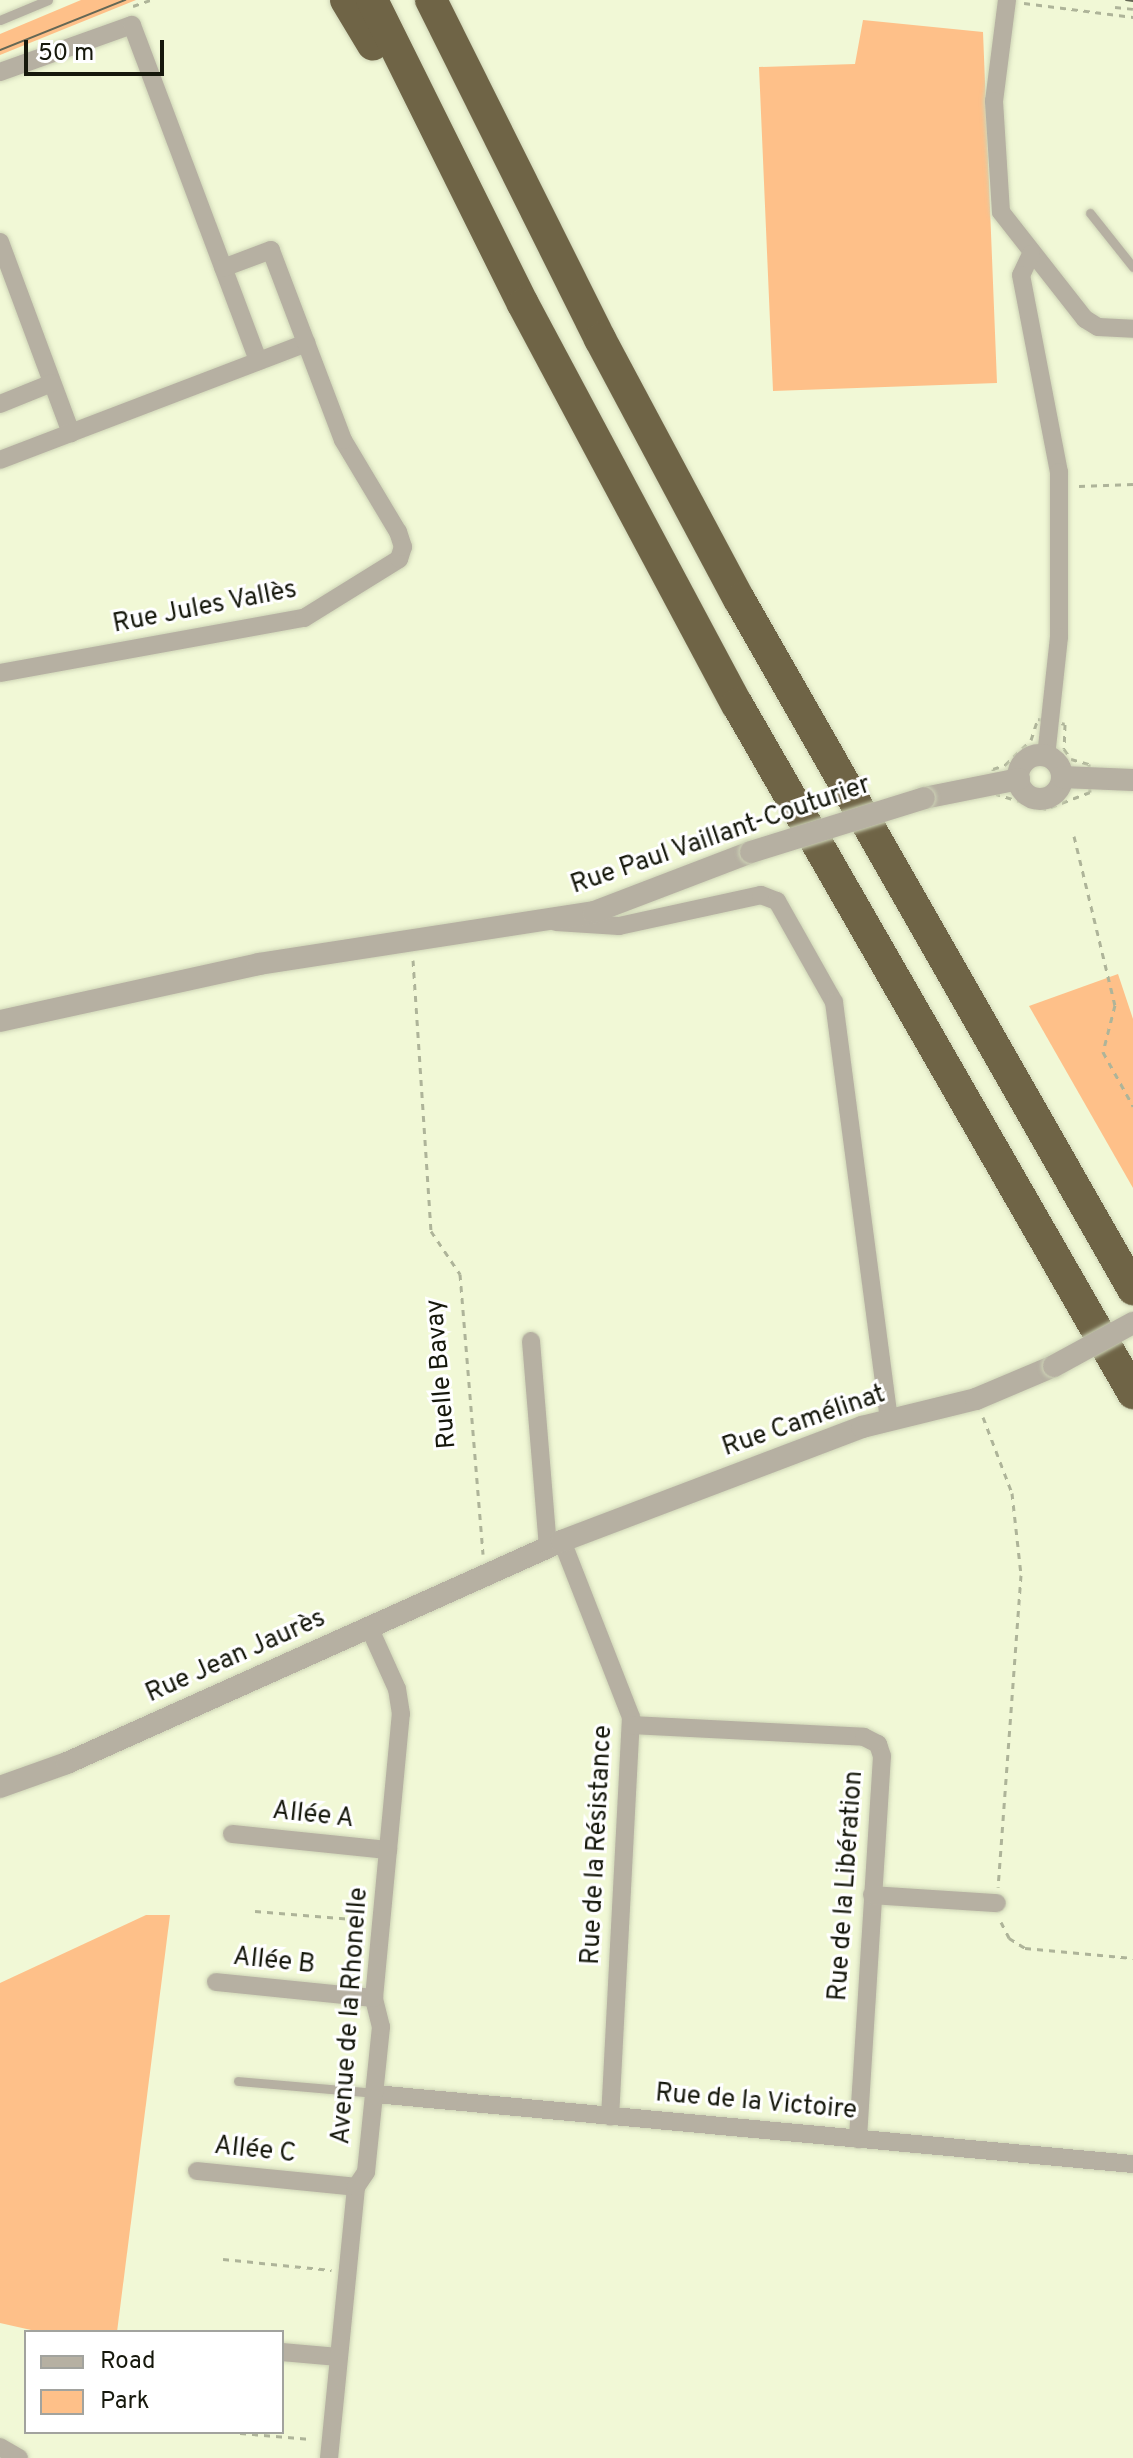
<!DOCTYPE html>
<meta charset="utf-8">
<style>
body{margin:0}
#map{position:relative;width:1133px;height:2458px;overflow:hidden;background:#f1f8d6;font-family:Overpass,sans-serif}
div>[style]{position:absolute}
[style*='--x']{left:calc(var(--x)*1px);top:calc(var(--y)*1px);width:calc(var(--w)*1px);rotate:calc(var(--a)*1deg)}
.green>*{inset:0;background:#fec089}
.path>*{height:3px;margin-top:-1.5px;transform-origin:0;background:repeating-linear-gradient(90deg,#aeb499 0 6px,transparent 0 12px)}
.roads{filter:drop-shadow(0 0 2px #ced4b6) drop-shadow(0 0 2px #ced4b6)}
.service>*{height:9px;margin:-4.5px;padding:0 4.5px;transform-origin:4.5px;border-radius:4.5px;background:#b6b0a2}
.minor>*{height:18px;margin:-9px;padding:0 9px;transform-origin:9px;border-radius:9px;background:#b6b0a2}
.tertiary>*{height:22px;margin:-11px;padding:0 11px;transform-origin:11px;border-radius:11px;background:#b6b0a2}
.tertiary>.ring{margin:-11px;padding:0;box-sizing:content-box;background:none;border:22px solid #b6b0a2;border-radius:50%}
.motorway>*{height:32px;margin:-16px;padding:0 16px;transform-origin:16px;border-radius:16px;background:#6f6446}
.tram>*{height:2px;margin:-1px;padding:0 1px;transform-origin:1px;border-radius:1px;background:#656855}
.bridges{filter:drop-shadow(0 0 2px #ced4b6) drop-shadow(0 0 2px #ced4b6)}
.tertiary-bridge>*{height:22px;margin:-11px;padding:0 11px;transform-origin:11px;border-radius:11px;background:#b6b0a2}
span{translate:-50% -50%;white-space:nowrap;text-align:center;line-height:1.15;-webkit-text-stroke:6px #fff;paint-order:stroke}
.street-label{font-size:26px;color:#16180c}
.legend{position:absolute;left:24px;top:2330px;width:260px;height:104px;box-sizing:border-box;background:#fff;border:2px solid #a2a39e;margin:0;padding:10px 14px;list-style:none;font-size:24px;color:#16180c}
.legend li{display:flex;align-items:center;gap:16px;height:40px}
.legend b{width:40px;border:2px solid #a2a39e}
.scale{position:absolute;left:24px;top:40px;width:140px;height:36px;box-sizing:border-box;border:4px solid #16180c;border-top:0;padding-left:10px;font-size:24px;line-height:28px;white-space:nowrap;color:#16180c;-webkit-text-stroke:6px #fff;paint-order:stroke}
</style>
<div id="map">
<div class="green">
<i style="clip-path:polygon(81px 0,136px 0,0 55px,0 34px)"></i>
<i style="clip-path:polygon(863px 20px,983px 32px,997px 383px,773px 391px,759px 67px,855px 64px)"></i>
<i style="clip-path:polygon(1118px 974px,1133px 1019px,1133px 1188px,1029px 1006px)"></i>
<i style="clip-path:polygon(146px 1915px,170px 1915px,117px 2332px,40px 2332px,0 2323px,0 1983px)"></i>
</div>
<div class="path">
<i style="--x:1024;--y:3;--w:110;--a:7.3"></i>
<i style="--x:133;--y:6;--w:18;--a:-19"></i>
<i style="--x:1115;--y:7;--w:18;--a:6"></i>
<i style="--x:1079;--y:486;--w:54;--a:-2.1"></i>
<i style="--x:1038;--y:719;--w:27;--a:10"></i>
<i style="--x:1065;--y:724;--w:25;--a:92"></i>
<i style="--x:1064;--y:749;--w:12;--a:55"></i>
<i style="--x:1071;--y:759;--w:19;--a:16"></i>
<i style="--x:1089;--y:764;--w:28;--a:88"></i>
<i style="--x:1090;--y:792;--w:47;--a:158.9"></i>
<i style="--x:1046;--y:809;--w:52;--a:-163.3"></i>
<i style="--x:996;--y:794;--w:25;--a:-97"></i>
<i style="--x:993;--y:769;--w:13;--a:-18"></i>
<i style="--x:1005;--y:765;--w:36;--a:-44"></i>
<i style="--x:1031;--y:740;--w:22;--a:-72"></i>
<i style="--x:1074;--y:836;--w:174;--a:76.4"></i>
<i style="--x:1115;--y:1005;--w:49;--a:104.3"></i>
<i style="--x:1103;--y:1052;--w:62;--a:60.9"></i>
<i style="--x:413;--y:960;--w:272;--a:86.2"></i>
<i style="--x:431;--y:1231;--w:52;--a:56"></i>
<i style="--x:460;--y:1274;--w:281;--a:85.3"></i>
<i style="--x:983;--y:1417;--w:81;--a:69.1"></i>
<i style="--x:1012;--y:1493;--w:82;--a:83.7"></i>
<i style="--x:1021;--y:1575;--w:313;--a:94.2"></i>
<i style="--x:255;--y:1911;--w:110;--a:4.7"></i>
<i style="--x:1001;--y:1922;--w:18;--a:63"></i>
<i style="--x:1009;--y:1938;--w:19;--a:32"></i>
<i style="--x:1025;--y:1948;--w:108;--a:5.3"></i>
<i style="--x:223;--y:2259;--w:109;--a:5.8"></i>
<i style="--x:240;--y:2433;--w:71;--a:4.8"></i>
</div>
<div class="roads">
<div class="service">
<i style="--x:0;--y:20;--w:52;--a:-22.6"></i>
<i style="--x:1090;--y:213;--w:69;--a:51.5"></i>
<i style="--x:238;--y:2081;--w:137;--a:5"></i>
</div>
<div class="minor">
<i style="--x:1007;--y:0;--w:102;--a:97.3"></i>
<i style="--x:994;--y:101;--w:111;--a:86.4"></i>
<i style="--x:1001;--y:212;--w:136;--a:51.9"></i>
<i style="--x:1085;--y:319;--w:15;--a:32"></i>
<i style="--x:1098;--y:327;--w:35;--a:3"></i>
<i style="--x:0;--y:72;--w:140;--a:-19.6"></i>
<i style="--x:132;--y:25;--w:359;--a:69.4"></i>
<i style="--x:0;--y:242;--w:204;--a:69.6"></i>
<i style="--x:1031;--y:254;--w:23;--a:115"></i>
<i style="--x:1021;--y:275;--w:201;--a:79.1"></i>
<i style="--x:1059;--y:472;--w:165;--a:90"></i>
<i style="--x:1059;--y:637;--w:120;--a:96.2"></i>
<i style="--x:0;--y:404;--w:56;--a:-22"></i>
<i style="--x:0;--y:460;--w:328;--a:-20.9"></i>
<i style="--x:0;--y:673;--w:309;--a:-10.3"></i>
<i style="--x:304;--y:618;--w:112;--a:-31.8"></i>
<i style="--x:399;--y:559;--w:13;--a:-72"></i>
<i style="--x:403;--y:547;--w:16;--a:-108"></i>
<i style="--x:398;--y:532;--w:107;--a:-120.9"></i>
<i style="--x:343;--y:440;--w:203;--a:-110.8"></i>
<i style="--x:271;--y:250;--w:51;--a:159.4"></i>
<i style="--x:556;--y:922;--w:63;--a:3.6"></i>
<i style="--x:619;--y:926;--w:145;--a:-12.3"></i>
<i style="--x:761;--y:895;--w:17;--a:21"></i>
<i style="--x:777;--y:901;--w:116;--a:60.6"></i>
<i style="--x:834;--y:1002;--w:422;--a:82.5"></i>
<i style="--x:531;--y:1341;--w:207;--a:85.3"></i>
<i style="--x:562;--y:1541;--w:189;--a:68.6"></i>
<i style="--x:631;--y:1717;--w:400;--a:93"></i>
<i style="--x:631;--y:1725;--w:233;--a:2.9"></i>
<i style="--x:864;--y:1737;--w:16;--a:27"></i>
<i style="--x:878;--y:1744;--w:13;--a:72"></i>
<i style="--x:882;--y:1756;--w:384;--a:93.6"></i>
<i style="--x:232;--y:1834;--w:157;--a:5.9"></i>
<i style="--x:872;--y:1895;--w:125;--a:3.7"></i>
<i style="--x:216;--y:1982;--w:159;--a:5.8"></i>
<i style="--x:375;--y:2094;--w:761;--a:5.28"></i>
<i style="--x:197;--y:2171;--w:160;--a:5.7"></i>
<i style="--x:282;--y:2352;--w:56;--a:5.1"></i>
<i style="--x:0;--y:2447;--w:22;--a:30"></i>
<i style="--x:329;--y:2458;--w:272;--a:-84.3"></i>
<i style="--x:356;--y:2187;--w:18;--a:-56"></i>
<i style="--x:366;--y:2172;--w:146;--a:-84.1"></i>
<i style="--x:381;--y:2027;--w:30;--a:-104"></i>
<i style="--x:374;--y:1998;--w:285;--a:-84.6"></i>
<i style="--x:401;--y:1714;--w:25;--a:-99"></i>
<i style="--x:397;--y:1689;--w:68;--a:-114.3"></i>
</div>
<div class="tertiary">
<i class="ring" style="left:1018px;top:755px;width:22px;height:22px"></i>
<i style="--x:1062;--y:777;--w:71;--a:2.4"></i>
<i style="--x:924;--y:798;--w:97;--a:-11.3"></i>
<i style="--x:0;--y:1021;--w:265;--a:-12.4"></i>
<i style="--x:259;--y:964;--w:339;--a:-8.8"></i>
<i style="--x:594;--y:912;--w:168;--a:-20.9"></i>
<i style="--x:0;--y:1787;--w:71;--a:-19.7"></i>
<i style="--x:67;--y:1763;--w:543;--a:-24.16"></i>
<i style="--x:562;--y:1541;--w:321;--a:-20.8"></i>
<i style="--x:862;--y:1427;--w:117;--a:-13.8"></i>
<i style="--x:976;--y:1399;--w:85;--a:-22.9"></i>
</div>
<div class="motorway">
<i style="--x:346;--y:0;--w:52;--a:59"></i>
<i style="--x:372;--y:0;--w:339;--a:63.6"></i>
<i style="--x:523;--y:304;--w:454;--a:61.9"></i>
<i style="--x:737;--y:704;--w:795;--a:60.11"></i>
<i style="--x:431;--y:0;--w:379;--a:63.5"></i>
<i style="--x:600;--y:339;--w:295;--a:61.9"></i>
<i style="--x:739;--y:599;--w:795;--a:60.27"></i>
</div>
</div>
<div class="tram">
<i style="--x:1126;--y:0;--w:7;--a:8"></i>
<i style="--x:0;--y:50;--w:135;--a:-21.8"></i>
</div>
<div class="bridges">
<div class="tertiary-bridge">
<i style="--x:751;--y:852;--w:181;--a:-17.3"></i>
<i style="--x:1054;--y:1366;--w:90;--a:-28.6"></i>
</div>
</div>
<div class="street-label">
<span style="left:205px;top:608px;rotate:-11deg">Rue Jules Vallès</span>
<span style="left:721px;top:836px;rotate:-19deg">Rue Paul Vaillant-Couturier</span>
<span style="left:442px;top:1374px;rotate:-95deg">Ruelle Bavay</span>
<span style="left:804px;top:1422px;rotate:-19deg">Rue Camélinat</span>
<span style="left:236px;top:1657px;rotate:-24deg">Rue Jean Jaurès</span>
<span style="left:313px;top:1816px;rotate:6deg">Allée A</span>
<span style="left:598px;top:1845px;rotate:-87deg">Rue de la Résistance</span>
<span style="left:847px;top:1886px;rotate:-86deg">Rue de la Libération</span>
<span style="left:274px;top:1962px;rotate:6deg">Allée B</span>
<span style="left:351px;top:2016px;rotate:-86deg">Avenue de la Rhonelle</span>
<span style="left:756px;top:2103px;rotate:5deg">Rue de la Victoire</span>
<span style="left:255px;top:2151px;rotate:6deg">Allée C</span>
</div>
<ul class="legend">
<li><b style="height:10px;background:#b6b0a2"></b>Road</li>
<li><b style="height:22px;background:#fec089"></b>Park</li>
</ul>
<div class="scale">50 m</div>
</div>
